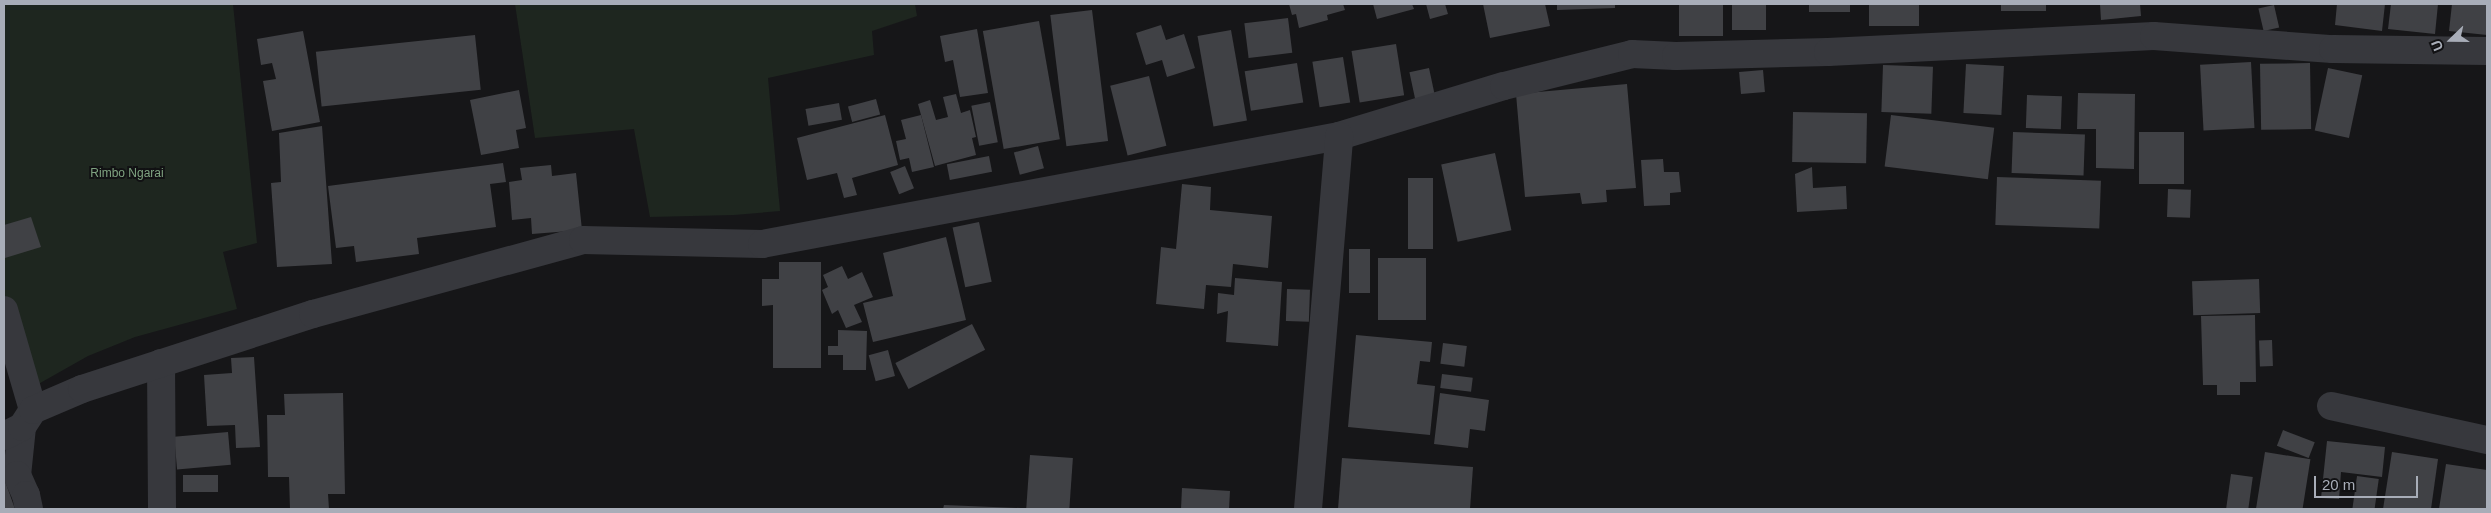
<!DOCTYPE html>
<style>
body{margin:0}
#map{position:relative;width:2491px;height:513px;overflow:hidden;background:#161618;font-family:Arial,sans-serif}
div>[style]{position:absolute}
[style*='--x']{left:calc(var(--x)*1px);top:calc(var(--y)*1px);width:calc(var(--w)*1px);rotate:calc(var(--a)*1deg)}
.green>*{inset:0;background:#1e261f}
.building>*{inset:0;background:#404145;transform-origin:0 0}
.minor>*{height:28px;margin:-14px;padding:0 14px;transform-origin:14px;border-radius:14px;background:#37383d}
span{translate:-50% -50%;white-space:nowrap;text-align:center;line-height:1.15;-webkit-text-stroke:4px #111113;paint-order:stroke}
.park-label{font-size:12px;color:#7fa381}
.frame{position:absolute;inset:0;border:5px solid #a8adb8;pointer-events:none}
.north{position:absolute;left:2426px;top:15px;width:50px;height:50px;-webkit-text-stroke:4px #111113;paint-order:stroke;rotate:248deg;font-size:14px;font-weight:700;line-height:20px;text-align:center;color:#a8adb8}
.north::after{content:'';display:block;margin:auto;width:18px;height:22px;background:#a8adb8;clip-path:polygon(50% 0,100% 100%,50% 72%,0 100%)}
.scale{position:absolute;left:2314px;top:476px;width:104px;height:22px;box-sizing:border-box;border:2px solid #a8adb8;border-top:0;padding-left:6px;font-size:15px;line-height:18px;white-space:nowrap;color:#a8adb8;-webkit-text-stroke:4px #111113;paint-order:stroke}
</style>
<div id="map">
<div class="green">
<i style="clip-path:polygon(4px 4px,233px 4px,257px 243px,223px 252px,237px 309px,135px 337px,88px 356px,26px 391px,4px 324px)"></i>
<i style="clip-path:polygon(515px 4px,915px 4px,917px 16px,872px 31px,874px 55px,768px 78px,780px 211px,734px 215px,650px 217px,634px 129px,535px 138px)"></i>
</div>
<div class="building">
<i style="clip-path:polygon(1289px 4px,1343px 4px,1345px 10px,1327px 15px,1328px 20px,1299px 28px,1296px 14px,1292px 15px)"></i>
<i style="clip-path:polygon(1373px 4px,1412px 4px,1414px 9px,1377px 19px)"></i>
<i style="clip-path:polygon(1426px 4px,1445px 4px,1448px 14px,1430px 19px)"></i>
<i style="clip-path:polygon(1483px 4px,1545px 4px,1550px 26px,1490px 38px)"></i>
<i style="clip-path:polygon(1557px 4px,1615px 4px,1615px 8px,1557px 10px)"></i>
<i style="left:1679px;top:4px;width:44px;height:32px"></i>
<i style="left:1732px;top:4px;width:34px;height:26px"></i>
<i style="left:1809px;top:4px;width:41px;height:8px"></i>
<i style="left:1869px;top:4px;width:50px;height:22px"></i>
<i style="left:2001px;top:4px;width:45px;height:7px"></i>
<i style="clip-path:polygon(2100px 4px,2140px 4px,2141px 16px,2101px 20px)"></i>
<i style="clip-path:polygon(2337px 4px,2385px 4px,2382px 31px,2335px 25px)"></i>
<i style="clip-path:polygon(2391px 4px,2438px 4px,2435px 34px,2388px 29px)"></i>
<i style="clip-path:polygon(2452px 4px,2487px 4px,2487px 35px,2449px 31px)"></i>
<i style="left:2274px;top:5px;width:23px;height:16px;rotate:77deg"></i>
<i style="left:1092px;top:10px;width:132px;height:42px;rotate:83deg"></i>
<i style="left:1288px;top:18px;width:35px;height:44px;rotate:83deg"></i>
<i style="left:1039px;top:21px;width:120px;height:57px;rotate:80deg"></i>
<i style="clip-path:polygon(1161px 25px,1166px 40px,1184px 34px,1195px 68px,1167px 77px,1162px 60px,1146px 65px,1136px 33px)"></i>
<i style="clip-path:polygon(977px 29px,988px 93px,960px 97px,953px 60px,945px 62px,940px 36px)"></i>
<i style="left:1231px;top:30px;width:92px;height:34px;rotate:80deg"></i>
<i style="clip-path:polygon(303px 31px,320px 122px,272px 131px,263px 81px,276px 79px,272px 63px,261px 65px,257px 39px)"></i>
<i style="left:475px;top:35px;width:55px;height:160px;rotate:84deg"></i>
<i style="left:1396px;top:44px;width:52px;height:45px;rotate:81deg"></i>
<i style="left:1343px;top:57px;width:46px;height:31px;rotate:81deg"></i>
<i style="left:2251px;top:62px;width:66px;height:51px;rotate:87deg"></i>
<i style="left:1297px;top:63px;width:40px;height:53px;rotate:81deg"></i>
<i style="left:2310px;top:63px;width:66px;height:50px;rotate:89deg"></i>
<i style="left:1966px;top:64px;width:38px;height:49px;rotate:3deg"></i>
<i style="left:1883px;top:65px;width:50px;height:47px;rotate:2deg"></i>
<i style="left:1429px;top:68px;width:30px;height:20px;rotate:78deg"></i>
<i style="left:2328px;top:68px;width:35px;height:64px;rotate:12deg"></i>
<i style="left:1763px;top:70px;width:22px;height:24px;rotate:85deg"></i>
<i style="left:1149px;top:76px;width:72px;height:40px;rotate:76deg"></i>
<i style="clip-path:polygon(1627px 84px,1636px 188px,1606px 190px,1607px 202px,1582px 204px,1580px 193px,1525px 197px,1516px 94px)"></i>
<i style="clip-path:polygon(519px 90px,526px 128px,516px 130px,519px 148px,481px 155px,470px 100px)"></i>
<i style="clip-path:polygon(2078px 93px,2135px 94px,2134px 169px,2096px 168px,2096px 129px,2077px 129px)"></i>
<i style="clip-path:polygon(956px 94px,961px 113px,970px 110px,976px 137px,972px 138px,976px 155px,935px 166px,918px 104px,930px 100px,936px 120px,948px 117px,943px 97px)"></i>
<i style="left:2027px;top:95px;width:35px;height:33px;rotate:2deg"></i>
<i style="left:876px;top:99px;width:16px;height:29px;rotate:75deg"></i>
<i style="left:990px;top:102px;width:41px;height:19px;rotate:79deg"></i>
<i style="left:839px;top:103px;width:17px;height:34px;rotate:80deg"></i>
<i style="left:1793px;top:112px;width:74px;height:50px;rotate:1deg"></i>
<i style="clip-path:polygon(885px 115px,898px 165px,852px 178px,857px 195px,844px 198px,837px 173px,807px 180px,797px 138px)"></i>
<i style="clip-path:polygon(921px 115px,934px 167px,912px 172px,909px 158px,900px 160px,896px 141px,906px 139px,901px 120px)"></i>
<i style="left:1891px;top:115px;width:104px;height:52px;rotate:7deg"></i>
<i style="clip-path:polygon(322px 126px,332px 264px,277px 267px,271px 183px,281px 182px,279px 133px)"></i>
<i style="left:2013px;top:132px;width:72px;height:41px;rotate:2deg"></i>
<i style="left:2139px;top:132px;width:45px;height:52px"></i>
<i style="left:1038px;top:146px;width:23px;height:25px;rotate:75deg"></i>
<i style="left:1495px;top:153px;width:79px;height:55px;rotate:78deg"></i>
<i style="left:989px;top:156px;width:16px;height:43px;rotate:79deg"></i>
<i style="clip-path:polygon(1663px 159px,1664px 172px,1679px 172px,1681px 192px,1670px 193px,1670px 205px,1644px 206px,1641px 160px)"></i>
<i style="clip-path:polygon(503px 163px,506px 182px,490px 184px,496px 227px,417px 238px,419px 254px,356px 262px,354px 246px,336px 248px,328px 186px)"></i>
<i style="clip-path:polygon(551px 165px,552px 176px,576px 173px,582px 230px,532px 234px,531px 218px,512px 220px,509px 182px,522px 180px,520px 168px)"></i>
<i style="left:905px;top:166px;width:24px;height:16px;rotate:68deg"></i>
<i style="clip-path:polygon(1812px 167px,1813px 188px,1846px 186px,1847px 209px,1797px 212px,1795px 174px)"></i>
<i style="left:1997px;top:177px;width:104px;height:48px;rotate:2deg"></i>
<i style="left:1408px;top:178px;width:25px;height:71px"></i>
<i style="clip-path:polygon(1182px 184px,1211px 187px,1210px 210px,1272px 216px,1268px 268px,1233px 264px,1231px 287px,1206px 285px,1204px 309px,1156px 304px,1161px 247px,1176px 249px)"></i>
<i style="left:2168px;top:189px;width:23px;height:28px;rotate:2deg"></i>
<i style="clip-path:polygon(31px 217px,41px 247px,5px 258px,4px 225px)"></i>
<i style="left:979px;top:222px;width:61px;height:27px;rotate:78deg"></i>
<i style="clip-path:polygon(946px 237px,966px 320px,873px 342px,863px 303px,893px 296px,883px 253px)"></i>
<i style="left:1349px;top:249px;width:21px;height:44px"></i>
<i style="left:1378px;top:258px;width:48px;height:62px"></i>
<i style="clip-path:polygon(779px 262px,821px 262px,821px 368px,773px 368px,773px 305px,762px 306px,762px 279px,779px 279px)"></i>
<i style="clip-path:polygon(842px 266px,848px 279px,862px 272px,873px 297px,854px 305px,862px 322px,846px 328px,838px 310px,832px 314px,822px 290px,828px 287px,823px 275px)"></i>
<i style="clip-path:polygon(1235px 278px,1282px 282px,1278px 346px,1226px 342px,1228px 311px,1217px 314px,1218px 293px,1234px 295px)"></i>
<i style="left:2259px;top:279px;width:34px;height:67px;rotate:88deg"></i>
<i style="left:1287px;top:289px;width:23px;height:32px;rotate:2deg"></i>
<i style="clip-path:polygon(2255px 315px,2256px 382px,2240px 382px,2240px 395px,2217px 395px,2217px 385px,2203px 385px,2201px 316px)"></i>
<i style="left:972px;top:324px;width:29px;height:86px;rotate:63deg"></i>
<i style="clip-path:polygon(838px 330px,867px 331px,866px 370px,843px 370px,843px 355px,828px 355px,828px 346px,838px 346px)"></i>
<i style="clip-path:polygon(1356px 335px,1432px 342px,1430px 362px,1420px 361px,1417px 384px,1435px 386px,1430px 435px,1348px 427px)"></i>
<i style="left:2272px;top:340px;width:26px;height:13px;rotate:88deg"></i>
<i style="left:1443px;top:343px;width:24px;height:21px;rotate:7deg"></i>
<i style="left:888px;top:350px;width:27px;height:20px;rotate:75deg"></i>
<i style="clip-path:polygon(254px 357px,260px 447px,236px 448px,235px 425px,207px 426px,204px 375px,232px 373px,231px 358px)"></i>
<i style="left:1442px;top:374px;width:31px;height:14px;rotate:7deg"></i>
<i style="clip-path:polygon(343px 393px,345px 494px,328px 494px,329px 509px,290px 509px,289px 477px,268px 477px,267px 415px,285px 415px,284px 394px)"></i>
<i style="clip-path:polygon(1440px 393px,1489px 400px,1485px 431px,1470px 429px,1468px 448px,1434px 444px)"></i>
<i style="left:2283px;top:430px;width:34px;height:17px;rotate:21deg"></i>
<i style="left:228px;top:432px;width:33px;height:54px;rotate:85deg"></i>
<i style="clip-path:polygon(2327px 441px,2385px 447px,2382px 477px,2341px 472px,2339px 499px,2321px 498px)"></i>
<i style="left:2265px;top:452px;width:46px;height:58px;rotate:9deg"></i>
<i style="clip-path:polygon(2392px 452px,2438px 459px,2431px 509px,2383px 509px)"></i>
<i style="left:1030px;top:455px;width:43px;height:54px;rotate:4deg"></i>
<i style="clip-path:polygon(1342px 458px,1473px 467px,1470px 509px,1338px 509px)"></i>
<i style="clip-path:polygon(2446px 464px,2487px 470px,2487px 509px,2439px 509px)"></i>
<i style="left:2231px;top:474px;width:22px;height:35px;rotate:8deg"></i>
<i style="left:218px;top:475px;width:17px;height:35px;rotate:90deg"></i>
<i style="left:2357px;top:476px;width:22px;height:33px;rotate:8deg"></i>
<i style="clip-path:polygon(4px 478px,15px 509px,4px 509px)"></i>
<i style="clip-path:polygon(1182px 488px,1230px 491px,1229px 509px,1181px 509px)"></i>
<i style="clip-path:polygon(944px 505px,1021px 508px,1021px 509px,943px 509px)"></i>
</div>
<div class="minor">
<i style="--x:4;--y:310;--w:104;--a:73.8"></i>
<i style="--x:161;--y:363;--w:146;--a:89.6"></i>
<i style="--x:2331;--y:406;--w:160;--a:12.3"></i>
<i style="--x:22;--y:427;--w:48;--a:95.9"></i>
<i style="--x:17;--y:475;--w:22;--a:66"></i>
<i style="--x:26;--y:495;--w:14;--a:78"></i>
<i style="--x:4;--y:436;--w:20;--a:-27"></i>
<i style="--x:22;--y:427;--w:20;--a:-57"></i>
<i style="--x:33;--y:410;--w:53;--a:-23.2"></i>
<i style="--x:82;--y:389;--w:243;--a:-18"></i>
<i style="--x:313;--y:314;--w:280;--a:-15.3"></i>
<i style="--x:583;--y:240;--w:179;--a:1.3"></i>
<i style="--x:762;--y:244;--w:587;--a:-10.6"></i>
<i style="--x:1339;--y:136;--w:172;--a:-16.9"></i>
<i style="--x:1504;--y:86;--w:132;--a:-14"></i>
<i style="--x:1632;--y:54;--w:44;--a:2.6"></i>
<i style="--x:1676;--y:56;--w:152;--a:-1.5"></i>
<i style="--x:1828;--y:52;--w:326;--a:-2.8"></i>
<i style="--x:2154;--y:36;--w:179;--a:4.2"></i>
<i style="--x:2333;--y:49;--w:154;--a:0.7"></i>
<i style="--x:1308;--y:509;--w:374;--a:-85.2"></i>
</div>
<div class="park-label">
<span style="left:127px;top:174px">Rimbo Ngarai</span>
</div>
<div class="frame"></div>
<div class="north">U</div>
<div class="scale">20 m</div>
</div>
